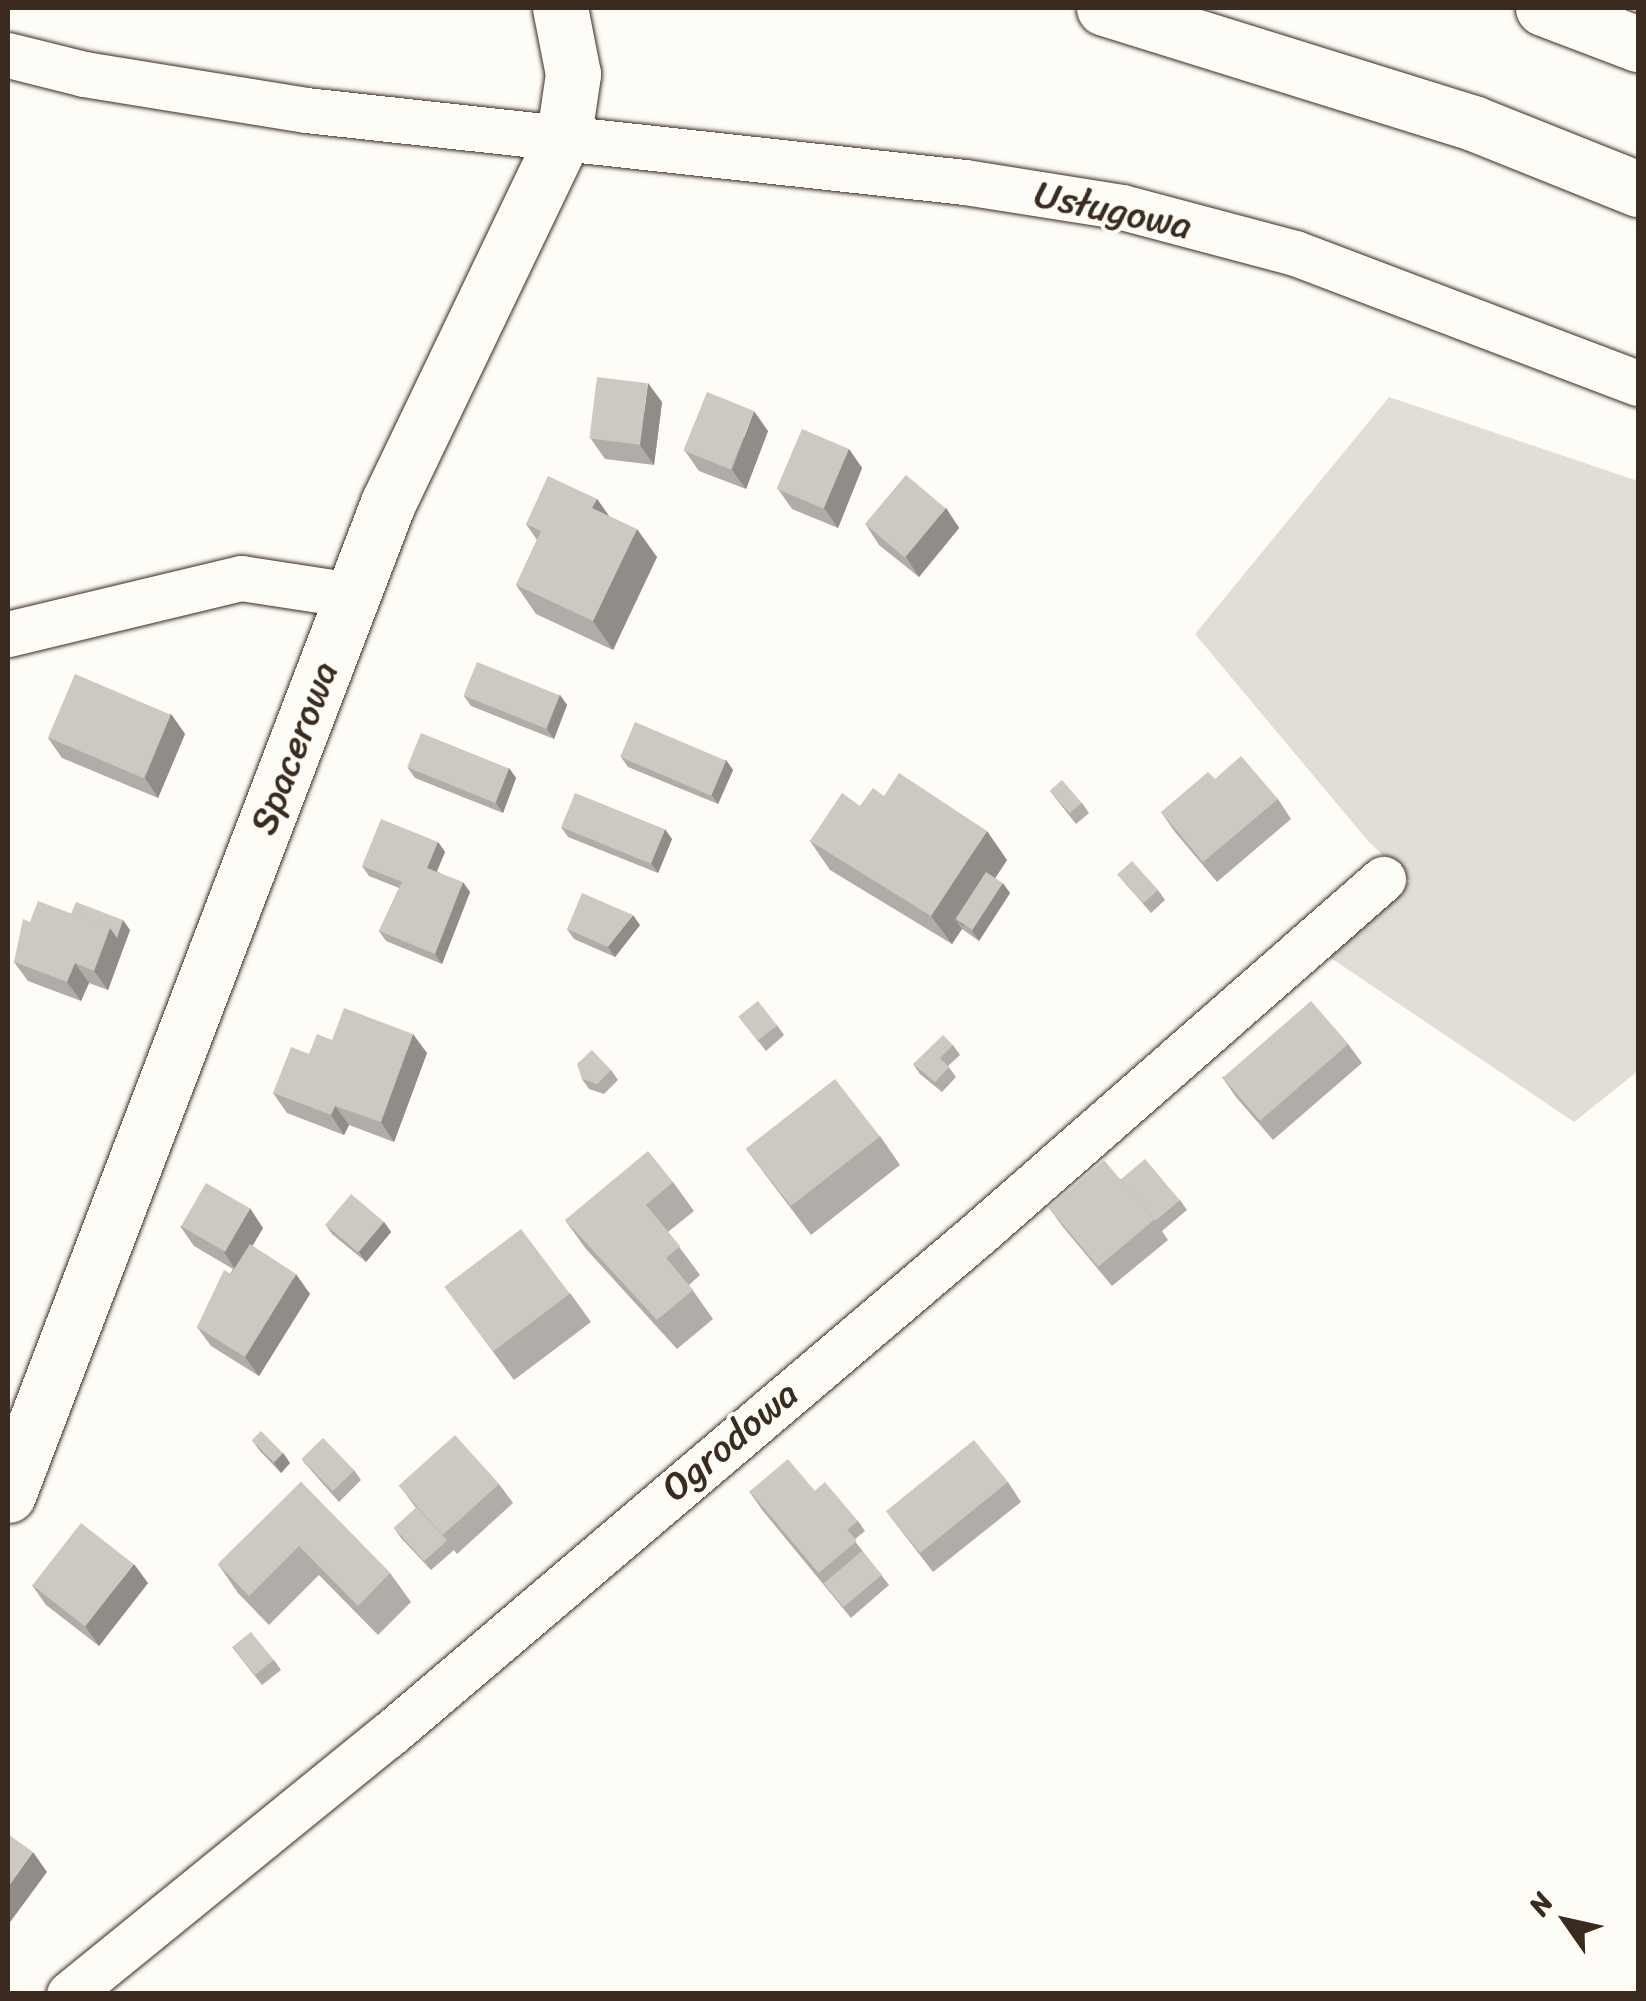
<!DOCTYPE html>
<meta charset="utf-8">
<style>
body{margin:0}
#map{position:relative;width:1646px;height:2001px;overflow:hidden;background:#fdfcf7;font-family:Sriracha,sans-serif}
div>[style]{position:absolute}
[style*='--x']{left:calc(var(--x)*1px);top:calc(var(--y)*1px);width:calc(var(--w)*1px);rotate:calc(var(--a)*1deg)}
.green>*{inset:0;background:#e1ded7}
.roads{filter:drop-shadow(0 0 2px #3b2a1e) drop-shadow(0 0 2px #3b2a1e)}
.minor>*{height:45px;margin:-22.5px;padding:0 22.5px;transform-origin:22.5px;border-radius:22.5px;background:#fdfcf7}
.tertiary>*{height:55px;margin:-27.5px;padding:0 27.5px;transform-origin:27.5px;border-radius:27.5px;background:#fdfcf7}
.motorway>*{height:55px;margin:-27.5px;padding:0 27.5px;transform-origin:27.5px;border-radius:27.5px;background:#fdfcf7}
.wall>*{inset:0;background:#b0aca7}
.shaded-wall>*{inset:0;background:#908c88}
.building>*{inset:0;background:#cdc8c2;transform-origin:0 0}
span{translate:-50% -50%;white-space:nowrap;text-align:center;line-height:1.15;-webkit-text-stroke:8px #fdfcf7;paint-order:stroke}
.street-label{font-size:38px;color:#3b2a1e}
.frame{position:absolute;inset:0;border:10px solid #3b2a1e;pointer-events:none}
.north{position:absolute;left:1516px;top:1871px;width:100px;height:100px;-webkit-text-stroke:8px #fdfcf7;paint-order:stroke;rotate:304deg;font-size:28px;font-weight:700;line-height:40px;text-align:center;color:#3b2a1e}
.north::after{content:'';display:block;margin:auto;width:35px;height:45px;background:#3b2a1e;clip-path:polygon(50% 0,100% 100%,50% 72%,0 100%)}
</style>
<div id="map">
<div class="green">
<i style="clip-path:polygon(1389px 397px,1638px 481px,1638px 1071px,1574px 1122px,1325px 954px,1410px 881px,1368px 841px,1195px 634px)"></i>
</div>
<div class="roads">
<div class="minor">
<i style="--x:8;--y:55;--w:78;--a:14"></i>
<i style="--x:84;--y:74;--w:225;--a:9.2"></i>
<i style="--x:306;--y:110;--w:663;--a:6.24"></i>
<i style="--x:965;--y:182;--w:159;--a:9"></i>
<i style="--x:1122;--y:207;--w:179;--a:14.9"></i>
<i style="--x:1295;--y:253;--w:367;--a:20.8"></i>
<i style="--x:8;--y:634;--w:240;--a:-13.5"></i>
<i style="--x:241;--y:578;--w:112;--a:8.7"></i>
<i style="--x:69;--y:1994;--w:409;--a:-39.1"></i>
<i style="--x:387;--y:1736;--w:778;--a:-40.36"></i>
<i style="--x:980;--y:1232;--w:536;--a:-41.22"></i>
</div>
<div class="tertiary">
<i style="--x:8;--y:1495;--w:1062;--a:-69.04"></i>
<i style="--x:388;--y:503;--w:408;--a:-64.4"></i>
<i style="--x:564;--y:135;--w:62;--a:-81.6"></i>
<i style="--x:573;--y:74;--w:67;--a:-101.1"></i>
</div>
<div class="motorway">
<i style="--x:1104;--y:8;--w:387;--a:17.3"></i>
<i style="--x:1473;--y:123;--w:178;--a:21.8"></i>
<i style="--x:1543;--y:8;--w:102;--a:20.8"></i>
</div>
</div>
<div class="wall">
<i style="clip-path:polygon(662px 402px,654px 465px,605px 459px,591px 439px)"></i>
<i style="clip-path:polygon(768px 431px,746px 489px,699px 471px,685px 451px)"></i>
<i style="clip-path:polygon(849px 449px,862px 468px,838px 528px,792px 509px,778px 489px)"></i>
<i style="clip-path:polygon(597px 499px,608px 515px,657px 557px,613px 650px,536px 614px,516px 585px,537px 540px,526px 524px)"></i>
<i style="clip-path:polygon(946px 508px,959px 528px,919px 577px,879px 545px,866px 525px)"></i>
<i style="clip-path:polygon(560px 695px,567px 705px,554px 739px,471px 706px,464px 696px)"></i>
<i style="clip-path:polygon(171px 714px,185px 734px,158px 798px,62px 758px,48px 738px)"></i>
<i style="clip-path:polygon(621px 757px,726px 760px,733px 770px,718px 804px,628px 767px)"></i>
<i style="clip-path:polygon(408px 768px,509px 768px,516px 778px,503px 813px,415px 778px)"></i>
<i style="clip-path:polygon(1215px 779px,1278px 799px,1291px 819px,1217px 882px,1175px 832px,1161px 812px)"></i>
<i style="clip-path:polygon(1050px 791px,1082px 803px,1089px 813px,1076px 824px)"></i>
<i style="clip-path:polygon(884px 796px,1007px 860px,995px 878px,1010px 893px,979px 941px,962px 929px,952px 944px,830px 870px,810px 841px,860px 806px)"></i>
<i style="clip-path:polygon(561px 827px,672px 839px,658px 873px,568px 837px)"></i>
<i style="clip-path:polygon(438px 842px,445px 852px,437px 871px,470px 892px,442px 964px,386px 941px,379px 931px,399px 888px,369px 876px,362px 866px)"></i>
<i style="clip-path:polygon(1117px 874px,1158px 890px,1165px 900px,1151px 913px)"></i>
<i style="clip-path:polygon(71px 914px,130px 930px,108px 990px,89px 983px,81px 1001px,28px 981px,14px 962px,30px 922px)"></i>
<i style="clip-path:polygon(640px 925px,615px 957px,574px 939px,567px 929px)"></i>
<i style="clip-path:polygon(739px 1017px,777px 1025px,784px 1035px,766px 1051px)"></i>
<i style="clip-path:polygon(332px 1040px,427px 1053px,394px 1142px,349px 1125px,344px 1135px,287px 1113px,273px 1093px,309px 1054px)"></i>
<i style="clip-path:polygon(1348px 1044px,1362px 1063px,1273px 1140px,1236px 1097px,1222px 1077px)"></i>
<i style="clip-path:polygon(953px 1045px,960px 1055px,948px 1066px,956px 1077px,942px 1092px,920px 1074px,913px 1064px)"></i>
<i style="clip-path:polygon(611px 1070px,618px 1080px,604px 1094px,589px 1089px,582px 1079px)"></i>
<i style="clip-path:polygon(880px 1136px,900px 1165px,811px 1235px,746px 1149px)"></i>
<i style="clip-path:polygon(1120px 1179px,1180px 1200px,1187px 1210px,1162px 1231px,1168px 1240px,1112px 1286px,1063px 1227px,1049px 1208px)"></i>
<i style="clip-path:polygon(673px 1182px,694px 1211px,668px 1232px,700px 1275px,689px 1285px,713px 1319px,677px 1349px,586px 1249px,565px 1220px)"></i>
<i style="clip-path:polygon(384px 1222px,391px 1232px,366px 1262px,332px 1234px,325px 1224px)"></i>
<i style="clip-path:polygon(180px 1226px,263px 1228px,252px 1246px,310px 1294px,259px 1376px,211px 1346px,197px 1327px,233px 1269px,194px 1246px)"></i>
<i style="clip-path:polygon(445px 1287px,570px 1293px,591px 1322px,514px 1380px)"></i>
<i style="clip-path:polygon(252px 1440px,283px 1453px,290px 1463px,281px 1473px,259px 1450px)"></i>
<i style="clip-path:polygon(302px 1460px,354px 1470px,361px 1480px,339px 1502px)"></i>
<i style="clip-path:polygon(301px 1482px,390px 1573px,411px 1602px,378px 1635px,319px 1575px,269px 1625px,238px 1593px,218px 1564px)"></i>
<i style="clip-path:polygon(1008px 1482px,1021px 1502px,933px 1572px,886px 1511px)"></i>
<i style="clip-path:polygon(499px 1484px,513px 1503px,457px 1554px,453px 1549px,454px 1550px,431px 1570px,401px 1538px,394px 1528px,416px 1508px,402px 1489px)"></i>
<i style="clip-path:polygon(749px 1491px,814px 1492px,858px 1521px,865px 1531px,854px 1540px,889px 1585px,851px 1618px,763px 1511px)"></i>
<i style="clip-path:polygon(148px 1583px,99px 1646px,46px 1605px,32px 1585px)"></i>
<i style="clip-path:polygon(232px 1647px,274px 1660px,281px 1670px,262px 1685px)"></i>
</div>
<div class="shaded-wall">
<i style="clip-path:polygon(648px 383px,662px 402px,654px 465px,640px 445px)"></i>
<i style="clip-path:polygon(754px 411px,768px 431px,746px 489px,732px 470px)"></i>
<i style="clip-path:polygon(849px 449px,862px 468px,838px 528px,824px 508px)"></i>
<i style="clip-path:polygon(597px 499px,617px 527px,592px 508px)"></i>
<i style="clip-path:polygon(946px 508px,959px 528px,919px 577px,906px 557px)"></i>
<i style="clip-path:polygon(637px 529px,657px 557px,613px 650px,593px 621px)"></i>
<i style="clip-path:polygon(560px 695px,567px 705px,554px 739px,547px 729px)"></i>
<i style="clip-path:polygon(171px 714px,185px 734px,158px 798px,145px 778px)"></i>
<i style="clip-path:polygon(726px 760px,733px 770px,718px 804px,711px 794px)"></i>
<i style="clip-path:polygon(509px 768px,516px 778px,503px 813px,496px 803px)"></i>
<i style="clip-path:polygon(665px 829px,672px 839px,658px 873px,651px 863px)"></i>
<i style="clip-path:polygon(987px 831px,1007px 860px,964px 926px,955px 919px,962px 929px,952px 944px,931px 916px)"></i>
<i style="clip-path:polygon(438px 842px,445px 852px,434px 878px,427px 868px)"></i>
<i style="clip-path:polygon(463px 882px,470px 892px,442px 964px,435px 954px)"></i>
<i style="clip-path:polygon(1003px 883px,1010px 893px,979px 941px,972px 931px)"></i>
<i style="clip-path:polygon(633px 915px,640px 925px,615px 957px,608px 947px)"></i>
<i style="clip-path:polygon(123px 920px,130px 930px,108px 990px,94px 971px,110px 928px)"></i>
<i style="clip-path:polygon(75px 963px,89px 983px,81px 1001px,67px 982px)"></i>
<i style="clip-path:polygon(413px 1034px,427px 1053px,394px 1142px,381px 1122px)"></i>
<i style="clip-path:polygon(335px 1106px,349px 1125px,344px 1135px,331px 1115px)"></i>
<i style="clip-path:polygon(250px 1208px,263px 1228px,237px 1272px,224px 1252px)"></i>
<i style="clip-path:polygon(384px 1222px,391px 1232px,366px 1262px,359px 1252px)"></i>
<i style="clip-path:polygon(296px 1274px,310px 1294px,259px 1376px,245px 1357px)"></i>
<i style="clip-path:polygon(283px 1453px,290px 1463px,281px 1473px,274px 1463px)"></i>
<i style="clip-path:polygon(134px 1564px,148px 1583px,99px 1646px,85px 1626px)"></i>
<i style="clip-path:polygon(33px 1852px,47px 1872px,8px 1925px,8px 1887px)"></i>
</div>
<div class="building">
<i style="left:597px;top:377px;width:51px;height:62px;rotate:7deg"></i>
<i style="left:707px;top:392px;width:51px;height:63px;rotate:22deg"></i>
<i style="left:802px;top:429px;width:51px;height:65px;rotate:23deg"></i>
<i style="left:906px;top:475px;width:52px;height:64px;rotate:40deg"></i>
<i style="clip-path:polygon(548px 476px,597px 499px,592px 508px,637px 529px,593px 621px,516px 585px,541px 531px,526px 524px)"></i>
<i style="left:477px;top:662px;width:89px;height:36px;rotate:22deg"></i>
<i style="left:75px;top:674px;width:104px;height:69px;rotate:23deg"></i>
<i style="left:635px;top:722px;width:99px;height:38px;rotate:23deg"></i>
<i style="left:421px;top:733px;width:95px;height:37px;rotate:22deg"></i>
<i style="clip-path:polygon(1241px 756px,1278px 799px,1203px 862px,1161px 812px,1208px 772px,1215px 779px)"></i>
<i style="clip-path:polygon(899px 773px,987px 831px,931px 916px,810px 841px,842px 793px,860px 806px,873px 788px,884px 796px)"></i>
<i style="left:1062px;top:780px;width:30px;height:16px;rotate:49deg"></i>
<i style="left:575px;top:793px;width:97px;height:37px;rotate:22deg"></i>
<i style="clip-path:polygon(381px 819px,438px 842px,427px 868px,463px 882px,435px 954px,379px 931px,402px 882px,362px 866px)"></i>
<i style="left:1132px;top:861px;width:39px;height:20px;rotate:48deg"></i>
<i style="left:986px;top:872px;width:20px;height:56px;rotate:33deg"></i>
<i style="clip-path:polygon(582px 893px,633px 915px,608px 947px,567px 929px)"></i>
<i style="clip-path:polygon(38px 901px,110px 928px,94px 971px,75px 963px,67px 982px,14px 962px,23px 919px,30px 922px)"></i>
<i style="clip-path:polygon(76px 902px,123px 920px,117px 938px,110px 928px,71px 914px)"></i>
<i style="left:758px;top:1001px;width:31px;height:25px;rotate:52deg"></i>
<i style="left:1311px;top:1001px;width:57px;height:117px;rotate:49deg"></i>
<i style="clip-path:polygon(344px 1008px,413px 1034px,381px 1122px,335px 1106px,331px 1115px,273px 1093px,291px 1047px,309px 1054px,317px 1034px,332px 1040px)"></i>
<i style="clip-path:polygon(943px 1035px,953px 1045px,940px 1058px,949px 1067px,935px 1082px,913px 1064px)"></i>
<i style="clip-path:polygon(592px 1050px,611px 1070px,597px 1084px,582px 1079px,577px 1064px)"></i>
<i style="left:835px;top:1079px;width:73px;height:113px;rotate:52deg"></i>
<i style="clip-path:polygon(648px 1151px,673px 1182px,646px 1205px,680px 1246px,666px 1258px,693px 1290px,657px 1320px,565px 1220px)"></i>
<i style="left:1145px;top:1159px;width:54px;height:32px;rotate:50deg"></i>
<i style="left:1104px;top:1160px;width:78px;height:73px;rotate:50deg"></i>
<i style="left:206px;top:1183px;width:51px;height:50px;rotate:30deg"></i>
<i style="left:351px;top:1194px;width:43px;height:40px;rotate:40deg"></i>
<i style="left:521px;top:1229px;width:81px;height:96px;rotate:53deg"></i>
<i style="clip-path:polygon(250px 1244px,296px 1274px,245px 1357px,197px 1327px,224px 1270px,231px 1274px)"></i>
<i style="left:261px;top:1431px;width:31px;height:13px;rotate:45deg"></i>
<i style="left:455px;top:1435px;width:66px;height:76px;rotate:48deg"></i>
<i style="left:323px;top:1438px;width:45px;height:30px;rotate:46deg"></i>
<i style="left:974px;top:1440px;width:54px;height:113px;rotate:51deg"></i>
<i style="left:788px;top:1459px;width:107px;height:50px;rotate:50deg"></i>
<i style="clip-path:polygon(301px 1482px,390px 1573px,358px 1606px,299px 1546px,249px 1596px,218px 1564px)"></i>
<i style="left:825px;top:1482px;width:51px;height:15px;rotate:50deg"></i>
<i style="left:417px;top:1507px;width:45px;height:31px;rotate:48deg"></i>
<i style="left:81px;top:1523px;width:67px;height:79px;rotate:38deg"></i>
<i style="left:862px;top:1551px;width:31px;height:50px;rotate:50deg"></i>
<i style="left:251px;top:1632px;width:36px;height:24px;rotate:51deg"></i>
<i style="clip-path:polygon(8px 1834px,33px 1852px,8px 1887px)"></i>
</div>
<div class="street-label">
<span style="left:1113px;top:210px;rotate:12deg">Usługowa</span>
<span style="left:294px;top:748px;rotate:-69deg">Spacerowa</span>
<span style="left:730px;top:1441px;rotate:-40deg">Ogrodowa</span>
</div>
<div class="frame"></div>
<div class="north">N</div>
</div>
